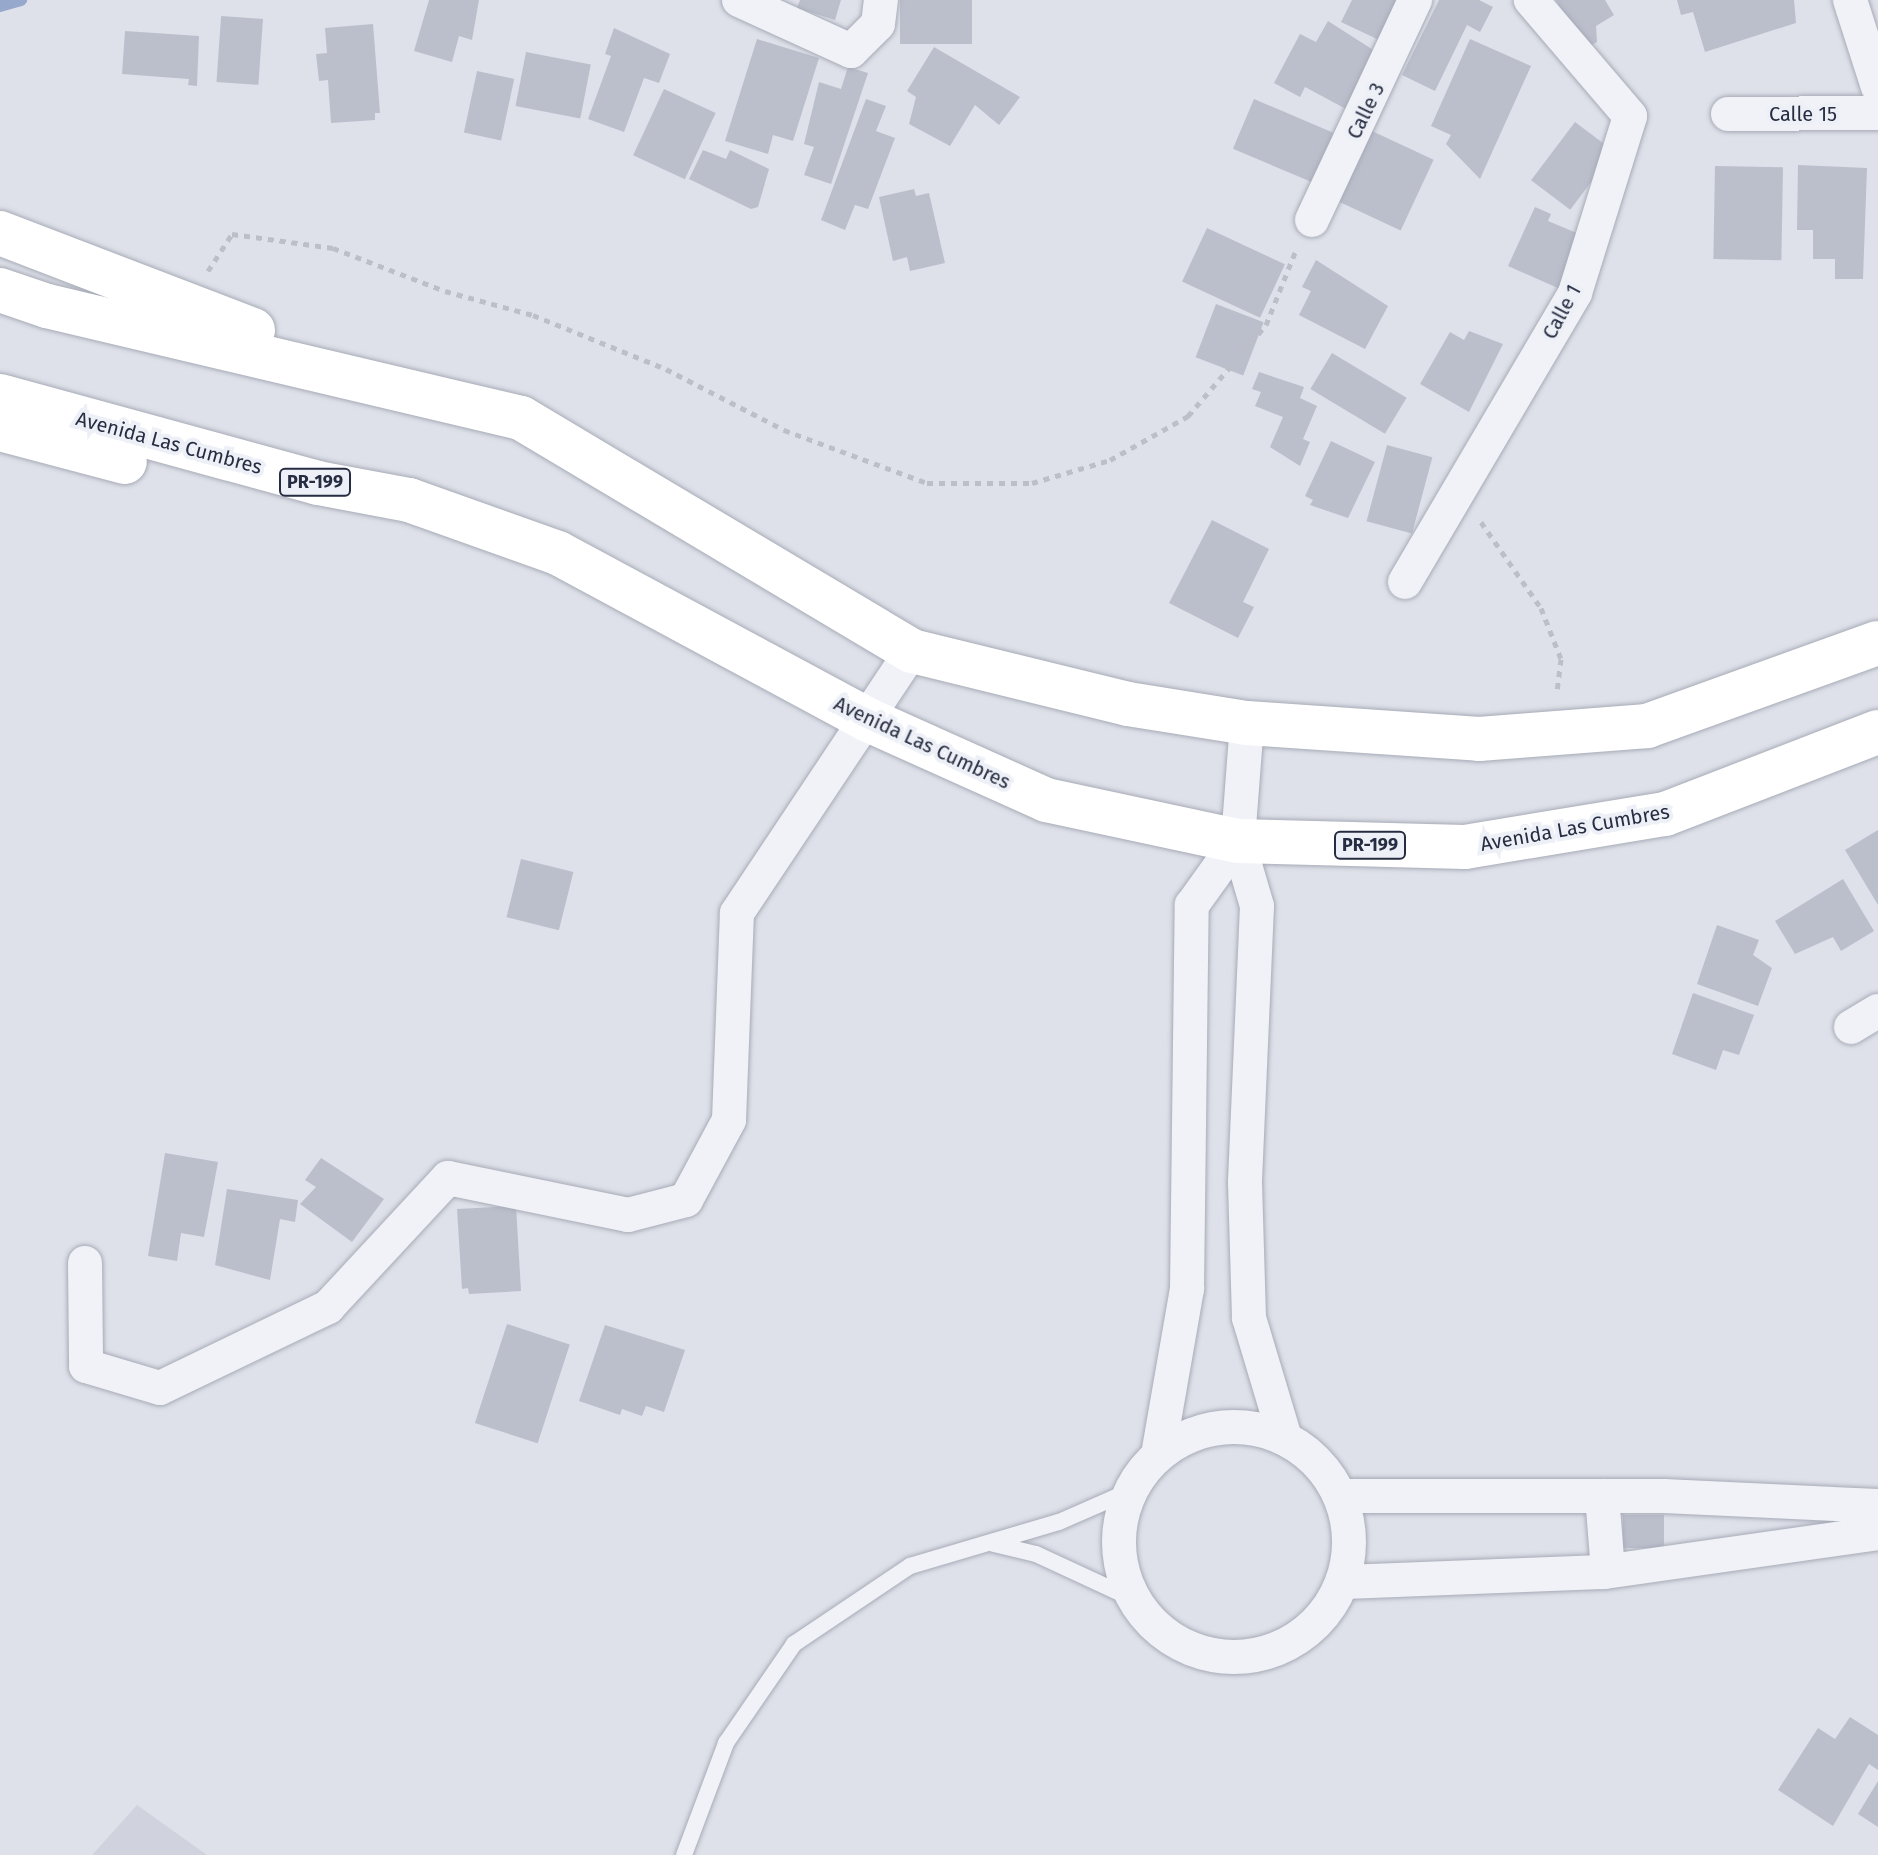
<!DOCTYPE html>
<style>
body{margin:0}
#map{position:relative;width:1878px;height:1855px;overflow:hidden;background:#dee1e9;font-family:"Fira Sans",sans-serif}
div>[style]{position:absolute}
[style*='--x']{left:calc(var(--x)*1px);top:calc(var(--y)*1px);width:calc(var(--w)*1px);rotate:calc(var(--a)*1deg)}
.built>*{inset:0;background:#d0d3de}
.stream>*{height:12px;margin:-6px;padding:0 6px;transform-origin:6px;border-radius:6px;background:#96a9cc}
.building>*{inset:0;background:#bbbfcc;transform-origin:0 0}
.path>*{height:5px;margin-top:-2.5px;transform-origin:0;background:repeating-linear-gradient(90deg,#bcbfc8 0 6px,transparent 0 12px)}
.roads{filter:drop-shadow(0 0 2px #a7abb7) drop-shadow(0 0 2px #a7abb7)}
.lane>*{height:16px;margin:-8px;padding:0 8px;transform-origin:8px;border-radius:8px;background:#f1f2f7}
.street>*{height:34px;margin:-17px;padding:0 17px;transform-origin:17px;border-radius:17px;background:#f1f2f7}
.street>.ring{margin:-17px;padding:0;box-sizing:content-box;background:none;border:34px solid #f1f2f7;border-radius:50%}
.highway>*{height:44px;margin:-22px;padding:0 22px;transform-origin:22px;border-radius:22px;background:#fff}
span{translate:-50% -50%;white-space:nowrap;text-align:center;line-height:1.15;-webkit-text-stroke:8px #edf0f6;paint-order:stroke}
.shield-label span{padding:2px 6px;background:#edf0f6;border:2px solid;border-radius:6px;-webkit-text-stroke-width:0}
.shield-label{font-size:18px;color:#262c41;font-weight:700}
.street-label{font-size:20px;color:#262c41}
</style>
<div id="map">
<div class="built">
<i style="clip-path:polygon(137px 1805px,207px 1855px,92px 1855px)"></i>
</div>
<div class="stream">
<i style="--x:0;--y:6;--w:22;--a:-16"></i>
</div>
<div class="building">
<i style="clip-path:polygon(429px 0,479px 0,472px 40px,459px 36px,452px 62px,414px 51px)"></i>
<i style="clip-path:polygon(800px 0,841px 0,835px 20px,797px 8px)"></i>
<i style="left:900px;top:0;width:72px;height:44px"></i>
<i style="clip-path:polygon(1352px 0,1398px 0,1379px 40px,1341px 22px)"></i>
<i style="clip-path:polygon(1439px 0,1479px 0,1493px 7px,1480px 32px,1467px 25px,1435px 91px,1402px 75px)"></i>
<i style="clip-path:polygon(1556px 0,1605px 0,1614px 15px,1596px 26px,1597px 42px,1585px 49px)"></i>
<i style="clip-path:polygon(1677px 0,1794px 0,1796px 23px,1705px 52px,1693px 12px,1681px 15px)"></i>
<i style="left:263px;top:19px;width:66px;height:42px;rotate:94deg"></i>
<i style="clip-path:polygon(1328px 21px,1378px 53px,1346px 109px,1305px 87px,1300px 97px,1274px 83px,1300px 34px,1316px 42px)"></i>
<i style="clip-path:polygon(373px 24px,380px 113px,375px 113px,375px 120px,331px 123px,328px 80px,319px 81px,316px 54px,327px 53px,325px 28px)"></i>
<i style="clip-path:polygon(614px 28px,670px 54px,659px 83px,644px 78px,624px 132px,588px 119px,611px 56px,605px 54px)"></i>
<i style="clip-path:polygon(125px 31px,199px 36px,197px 86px,188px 85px,189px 79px,122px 74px)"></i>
<i style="clip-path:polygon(757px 39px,819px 58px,793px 141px,773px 135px,768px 154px,725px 141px)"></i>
<i style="clip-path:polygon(1470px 39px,1531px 66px,1480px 179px,1446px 144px,1451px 135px,1431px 126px)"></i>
<i style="clip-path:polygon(934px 47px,1020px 97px,999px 125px,975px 105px,950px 146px,909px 124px,916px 97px,907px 91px)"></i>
<i style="left:526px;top:52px;width:66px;height:55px;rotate:11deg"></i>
<i style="clip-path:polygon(848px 67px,868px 73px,831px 184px,804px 175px,814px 147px,804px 144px,819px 82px,841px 89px)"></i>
<i style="left:477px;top:71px;width:38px;height:63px;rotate:12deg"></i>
<i style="left:664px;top:89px;width:57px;height:73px;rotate:25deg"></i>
<i style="clip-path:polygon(866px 99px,886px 106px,876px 131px,895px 138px,868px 209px,855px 205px,845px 230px,821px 220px)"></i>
<i style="left:1254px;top:99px;width:90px;height:54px;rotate:23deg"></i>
<i style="left:1575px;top:122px;width:49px;height:73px;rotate:37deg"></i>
<i style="left:1372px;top:131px;width:68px;height:78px;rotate:25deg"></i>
<i style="clip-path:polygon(703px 150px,726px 159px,730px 150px,769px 169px,758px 207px,751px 209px,689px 179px)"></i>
<i style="clip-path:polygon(1798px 165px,1867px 168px,1863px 279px,1835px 279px,1835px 259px,1813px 259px,1813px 230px,1797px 230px)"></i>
<i style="left:1715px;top:166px;width:68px;height:93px;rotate:1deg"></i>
<i style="clip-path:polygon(914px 189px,916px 196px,929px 193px,945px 263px,910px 271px,907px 257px,893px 261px,879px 197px)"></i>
<i style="clip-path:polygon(1535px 207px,1551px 214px,1548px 221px,1584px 236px,1560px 289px,1508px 266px)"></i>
<i style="left:1207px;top:228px;width:86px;height:59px;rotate:25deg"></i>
<i style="clip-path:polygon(1316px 260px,1388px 306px,1365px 349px,1299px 315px,1311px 291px,1302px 287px)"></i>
<i style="left:1216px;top:304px;width:51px;height:57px;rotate:21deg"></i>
<i style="clip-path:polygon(1469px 331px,1503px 344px,1469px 412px,1420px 384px,1450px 332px,1464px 340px)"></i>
<i style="left:1332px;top:353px;width:87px;height:42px;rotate:31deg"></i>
<i style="clip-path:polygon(1259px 372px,1304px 387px,1300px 398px,1317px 406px,1303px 439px,1310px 442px,1300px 466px,1270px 447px,1283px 417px,1255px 406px,1261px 392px,1252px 389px)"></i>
<i style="clip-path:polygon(1331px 441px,1375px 462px,1348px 518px,1310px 505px,1313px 500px,1305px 496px)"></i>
<i style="left:1387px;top:445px;width:47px;height:79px;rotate:15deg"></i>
<i style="clip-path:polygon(1212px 520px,1269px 549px,1243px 602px,1254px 607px,1238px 638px,1169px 603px)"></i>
<i style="clip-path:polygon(1878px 830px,1878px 905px,1845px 850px)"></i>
<i style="left:521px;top:859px;width:54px;height:60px;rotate:14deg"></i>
<i style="clip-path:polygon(1843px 879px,1874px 931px,1841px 951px,1833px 937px,1795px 954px,1775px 921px)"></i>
<i style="clip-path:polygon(1717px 925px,1759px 940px,1753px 955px,1772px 968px,1758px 1006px,1697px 984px)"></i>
<i style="clip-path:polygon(1693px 993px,1754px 1015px,1739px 1055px,1723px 1050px,1716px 1070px,1672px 1054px)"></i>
<i style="clip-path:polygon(165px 1153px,218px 1162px,204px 1237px,181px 1233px,177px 1261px,148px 1256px)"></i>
<i style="clip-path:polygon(321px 1158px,384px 1199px,352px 1242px,300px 1204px,316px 1187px,305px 1180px)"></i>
<i style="clip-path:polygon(227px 1189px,298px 1200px,295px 1222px,280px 1219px,270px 1280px,215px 1265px)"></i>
<i style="clip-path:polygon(516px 1206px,521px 1291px,469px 1294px,468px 1288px,462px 1289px,457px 1209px)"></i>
<i style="left:507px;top:1324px;width:66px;height:104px;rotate:18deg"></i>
<i style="clip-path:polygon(605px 1325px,685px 1350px,664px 1412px,646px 1406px,642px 1416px,622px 1409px,620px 1415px,579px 1401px)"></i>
<i style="left:1664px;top:1515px;width:33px;height:41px;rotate:90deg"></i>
<i style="clip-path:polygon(1850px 1717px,1878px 1735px,1878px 1770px,1869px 1764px,1833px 1826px,1778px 1790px,1818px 1728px,1835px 1739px)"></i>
<i style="clip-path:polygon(1878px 1781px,1878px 1827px,1858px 1814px)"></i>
</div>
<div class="path">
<i style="--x:208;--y:271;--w:44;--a:-57"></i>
<i style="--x:232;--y:234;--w:102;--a:7.9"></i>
<i style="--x:333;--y:248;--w:120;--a:21"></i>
<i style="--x:445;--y:291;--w:91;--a:15.3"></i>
<i style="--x:533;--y:315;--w:144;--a:22.1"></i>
<i style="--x:666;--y:369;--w:133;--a:27.3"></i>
<i style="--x:784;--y:430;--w:153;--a:20.3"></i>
<i style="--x:927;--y:483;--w:105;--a:0"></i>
<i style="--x:1032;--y:483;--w:81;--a:-16.4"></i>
<i style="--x:1110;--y:460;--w:90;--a:-29.4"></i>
<i style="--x:1188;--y:416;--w:120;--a:-49.4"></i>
<i style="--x:1266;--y:325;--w:81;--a:-68.2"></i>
<i style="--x:1481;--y:522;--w:105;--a:55.1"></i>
<i style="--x:1541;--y:608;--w:55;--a:68.6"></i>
<i style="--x:1561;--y:659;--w:34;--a:97"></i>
</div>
<div class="roads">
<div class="lane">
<i style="--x:994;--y:1544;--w:43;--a:13.4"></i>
<i style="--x:1036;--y:1554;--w:107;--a:24.9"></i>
<i style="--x:684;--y:1855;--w:120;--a:-69.4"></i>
<i style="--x:726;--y:1743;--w:120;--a:-55.5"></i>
<i style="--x:794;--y:1644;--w:140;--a:-33.9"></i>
<i style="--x:910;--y:1566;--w:155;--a:-16.5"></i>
<i style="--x:1059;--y:1522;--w:77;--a:-23.6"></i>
</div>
<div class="street">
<i style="--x:739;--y:0;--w:123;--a:24.5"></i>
<i style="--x:851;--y:51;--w:38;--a:-45"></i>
<i style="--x:878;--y:24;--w:24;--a:-83"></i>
<i style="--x:1850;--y:0;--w:91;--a:72.2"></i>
<i style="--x:1728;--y:114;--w:150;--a:-0.4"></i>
<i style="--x:1312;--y:220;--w:243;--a:-64.9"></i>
<i style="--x:1405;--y:582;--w:335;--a:-59.5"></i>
<i style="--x:1575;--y:293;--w:185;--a:-72.7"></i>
<i style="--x:1630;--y:116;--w:153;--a:-130.5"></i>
<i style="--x:1247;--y:723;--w:118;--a:94.4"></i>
<i style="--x:1238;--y:841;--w:68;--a:73.7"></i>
<i style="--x:1257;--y:906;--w:277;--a:92.5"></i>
<i style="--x:1245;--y:1183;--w:135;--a:88.3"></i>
<i style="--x:1249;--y:1318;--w:125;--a:73.3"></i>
<i style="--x:1851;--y:1027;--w:31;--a:-31"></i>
<i style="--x:85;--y:1263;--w:103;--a:89.4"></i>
<i style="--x:86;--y:1366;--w:77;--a:16.6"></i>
<i style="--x:160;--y:1388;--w:187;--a:-25.7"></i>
<i style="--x:328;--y:1307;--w:176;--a:-47.1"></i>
<i style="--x:448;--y:1178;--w:184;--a:11.6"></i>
<i style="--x:628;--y:1215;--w:60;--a:-14.5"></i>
<i style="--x:686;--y:1200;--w:91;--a:-61.7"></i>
<i style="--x:729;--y:1120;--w:207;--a:-87.8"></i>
<i style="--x:737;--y:913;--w:315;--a:-56.3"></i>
<i class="ring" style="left:1119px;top:1427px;width:196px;height:196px"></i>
<i style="--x:1158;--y:1455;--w:169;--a:-80.1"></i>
<i style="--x:1187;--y:1289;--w:384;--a:-89.3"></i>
<i style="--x:1192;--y:905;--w:79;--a:-54.3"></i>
<i style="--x:1340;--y:1496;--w:324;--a:0"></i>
<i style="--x:1664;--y:1496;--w:214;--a:2.7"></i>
<i style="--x:1602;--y:1496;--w:75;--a:85.4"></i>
<i style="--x:1343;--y:1582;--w:261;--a:-2.2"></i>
<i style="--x:1604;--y:1572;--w:277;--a:-8.1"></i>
</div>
<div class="highway">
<i style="--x:0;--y:233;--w:271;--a:21"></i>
<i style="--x:0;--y:290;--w:50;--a:18.8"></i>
<i style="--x:47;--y:306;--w:487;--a:13.3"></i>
<i style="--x:521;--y:418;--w:455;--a:30.8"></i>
<i style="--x:912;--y:651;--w:222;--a:13.8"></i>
<i style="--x:1128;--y:704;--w:121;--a:9.1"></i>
<i style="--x:1247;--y:723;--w:233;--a:3.9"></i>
<i style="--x:1479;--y:739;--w:169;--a:-4.4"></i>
<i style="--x:1647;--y:726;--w:245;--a:-19.8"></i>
<i style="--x:0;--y:396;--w:330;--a:15.3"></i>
<i style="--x:318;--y:483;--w:93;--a:10.6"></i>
<i style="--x:409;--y:500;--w:158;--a:19.6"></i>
<i style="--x:558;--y:553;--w:350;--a:28.3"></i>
<i style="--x:866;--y:719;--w:197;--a:24.2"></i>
<i style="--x:1046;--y:800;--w:196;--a:12.1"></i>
<i style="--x:1238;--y:841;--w:227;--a:1.5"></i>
<i style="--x:1465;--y:847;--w:203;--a:-9.4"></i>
<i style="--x:1665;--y:814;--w:228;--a:-21.1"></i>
<i style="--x:0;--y:429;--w:129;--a:14.8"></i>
</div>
</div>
<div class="shield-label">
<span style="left:315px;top:482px">PR-199</span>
<span style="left:1370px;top:845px">PR-199</span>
</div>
<div class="street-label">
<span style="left:1366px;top:111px;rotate:-64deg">Calle 3</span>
<span style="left:1803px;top:114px">Calle 15</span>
<span style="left:1562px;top:312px;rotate:-62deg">Calle 1</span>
<span style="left:169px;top:443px;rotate:15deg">Avenida Las Cumbres</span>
<span style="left:922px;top:743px;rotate:25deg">Avenida Las Cumbres</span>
<span style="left:1575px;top:828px;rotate:-10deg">Avenida Las Cumbres</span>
</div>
</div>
